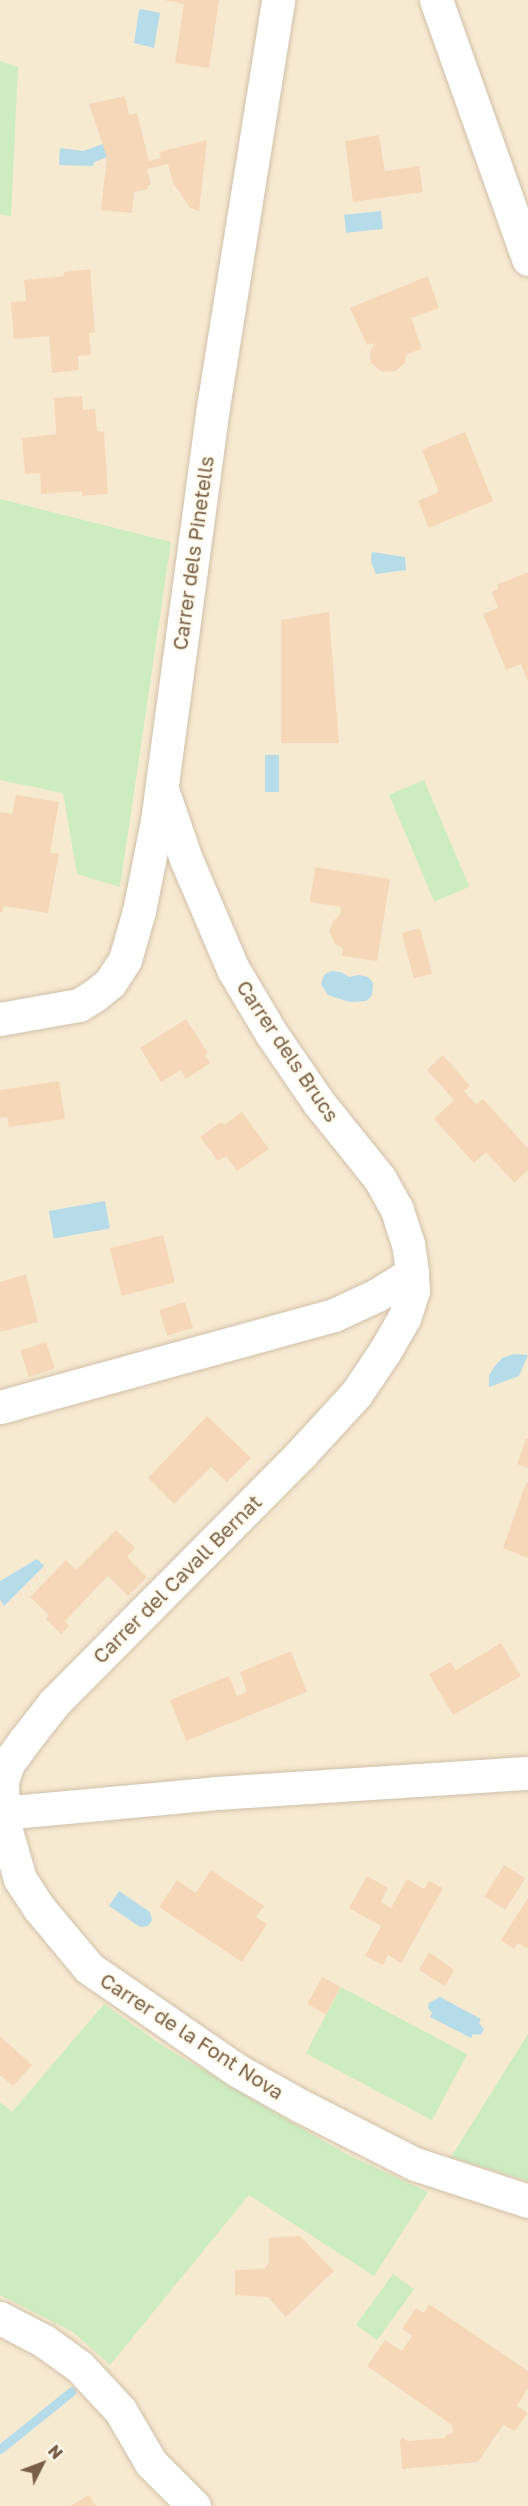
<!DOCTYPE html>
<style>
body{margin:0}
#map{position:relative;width:528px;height:2506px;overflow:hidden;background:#fef7e3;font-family:"Golos Text",sans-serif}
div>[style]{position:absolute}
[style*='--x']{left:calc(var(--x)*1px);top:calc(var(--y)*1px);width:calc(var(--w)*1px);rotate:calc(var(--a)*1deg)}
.residential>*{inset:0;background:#f6ead1;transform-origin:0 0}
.green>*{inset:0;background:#cdedc0;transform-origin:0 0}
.water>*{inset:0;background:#b6dcea;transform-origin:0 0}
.stream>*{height:9px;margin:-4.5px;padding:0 4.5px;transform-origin:4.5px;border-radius:4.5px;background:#b6dcea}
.building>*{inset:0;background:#f6d8b9;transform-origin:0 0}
.roads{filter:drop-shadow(0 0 2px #d1bfa9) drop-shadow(0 0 2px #d1bfa9)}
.minor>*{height:33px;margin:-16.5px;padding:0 16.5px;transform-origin:16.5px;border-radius:16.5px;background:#fff}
span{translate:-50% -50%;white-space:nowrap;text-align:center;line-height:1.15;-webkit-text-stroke:4.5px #fffaec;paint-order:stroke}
.street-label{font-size:20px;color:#795f47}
.north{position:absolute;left:12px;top:2434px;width:60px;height:60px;-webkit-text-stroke:4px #fffaec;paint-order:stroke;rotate:48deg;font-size:16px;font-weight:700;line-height:24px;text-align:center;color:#795f47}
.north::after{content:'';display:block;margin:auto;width:21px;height:27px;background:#795f47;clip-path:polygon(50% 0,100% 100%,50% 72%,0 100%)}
</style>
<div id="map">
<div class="residential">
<i style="left:0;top:0;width:528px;height:2506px"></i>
</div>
<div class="green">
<i style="clip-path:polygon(0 61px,18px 67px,11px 216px,0 214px)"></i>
<i style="clip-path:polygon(0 499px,171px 542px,120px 887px,77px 874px,63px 793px,0 780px)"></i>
<i style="left:424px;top:780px;width:116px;height:38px;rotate:67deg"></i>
<i style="left:341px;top:1987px;width:143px;height:75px;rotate:28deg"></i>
<i style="clip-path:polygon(104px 2004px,163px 2046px,284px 2118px,348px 2155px,428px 2192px,374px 2276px,249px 2195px,110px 2365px,73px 2332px,0 2295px,0 2102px,12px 2112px)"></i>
<i style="clip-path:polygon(528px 2034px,528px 2181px,451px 2157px)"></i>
<i style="left:393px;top:2274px;width:26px;height:63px;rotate:36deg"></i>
</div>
<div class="water">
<i style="clip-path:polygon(141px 9px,160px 13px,154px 48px,134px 43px,139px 10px)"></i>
<i style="clip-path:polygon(103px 144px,107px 157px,94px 162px,93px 166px,59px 165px,60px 148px,83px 151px)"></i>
<i style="left:381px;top:211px;width:18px;height:37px;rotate:84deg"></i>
<i style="clip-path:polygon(372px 552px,405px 557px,406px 570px,376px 574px,371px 562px)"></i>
<i style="left:279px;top:755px;width:37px;height:14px;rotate:90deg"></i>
<i style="clip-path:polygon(331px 971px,341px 972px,349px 977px,359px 975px,368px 977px,373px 983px,372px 996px,366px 1001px,350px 1002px,328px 995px,321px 984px,324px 975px)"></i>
<i style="left:105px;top:1201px;width:28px;height:57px;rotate:80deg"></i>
<i style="clip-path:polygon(514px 1354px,528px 1355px,519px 1376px,489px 1387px,489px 1376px,494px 1367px,502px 1358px)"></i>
<i style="clip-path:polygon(37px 1559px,44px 1566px,4px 1606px,0 1600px,0 1581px)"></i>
<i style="clip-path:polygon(119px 1891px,150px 1912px,152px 1920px,148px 1926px,140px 1927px,109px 1906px)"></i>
<i style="clip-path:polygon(440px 1997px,481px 2019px,479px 2023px,484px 2029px,481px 2035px,473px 2034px,471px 2038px,430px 2017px,432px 2013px,428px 2008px,429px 2003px)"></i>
</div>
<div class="stream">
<i style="--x:0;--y:2449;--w:92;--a:-38.9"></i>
</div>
<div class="building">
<i style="clip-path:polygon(164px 0,219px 0,209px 68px,175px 63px,184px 4px)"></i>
<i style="clip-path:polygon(125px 96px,129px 115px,137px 113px,149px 161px,161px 158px,159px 152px,207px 140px,199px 211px,190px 208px,173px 183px,168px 164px,147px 169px,151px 185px,147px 186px,148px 189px,134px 192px,132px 213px,101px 210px,107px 157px,89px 104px)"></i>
<i style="clip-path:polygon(379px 135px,385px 171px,419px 166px,423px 192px,353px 202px,345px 141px)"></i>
<i style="clip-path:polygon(90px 269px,95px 332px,89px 333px,91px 355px,78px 356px,79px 370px,52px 373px,49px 336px,14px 339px,11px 302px,26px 301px,24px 280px,64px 276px,64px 272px)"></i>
<i style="clip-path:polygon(428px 276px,439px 308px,411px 318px,422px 349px,407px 354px,405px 363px,396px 371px,382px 372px,371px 363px,370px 353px,374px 343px,367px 345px,350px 308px)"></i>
<i style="clip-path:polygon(82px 396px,83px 410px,95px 409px,97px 431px,104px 432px,108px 494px,82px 496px,82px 491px,41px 494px,40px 473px,25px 474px,22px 438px,56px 434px,54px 398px)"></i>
<i style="clip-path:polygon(465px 432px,493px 501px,429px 528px,418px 501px,439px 492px,422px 450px)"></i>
<i style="clip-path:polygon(528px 572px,528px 682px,521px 664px,506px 670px,483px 614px,498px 608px,492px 592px,498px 589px,497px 585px)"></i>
<i style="clip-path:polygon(329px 612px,339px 743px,281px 743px,281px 620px)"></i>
<i style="clip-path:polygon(16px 795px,59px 802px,50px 853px,59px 853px,48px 913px,4px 906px,2px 912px,0 912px,0 812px,12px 814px)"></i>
<i style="clip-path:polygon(315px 867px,390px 879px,377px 961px,342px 956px,343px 948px,335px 944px,329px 931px,333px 921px,340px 915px,341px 907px,310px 902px)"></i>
<i style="left:420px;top:928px;width:47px;height:19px;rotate:75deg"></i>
<i style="clip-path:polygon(186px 1019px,208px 1053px,205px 1055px,210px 1063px,186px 1079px,181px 1070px,161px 1082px,140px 1048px)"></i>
<i style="clip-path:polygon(443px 1055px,470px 1086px,464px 1091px,476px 1104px,483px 1099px,528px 1148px,528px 1170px,514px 1183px,486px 1152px,474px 1163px,434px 1119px,454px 1100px,427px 1070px)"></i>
<i style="clip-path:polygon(59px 1081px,65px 1119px,9px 1127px,7px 1117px,0 1118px,0 1090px)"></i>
<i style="clip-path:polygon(242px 1112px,269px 1149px,237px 1171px,226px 1156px,218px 1161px,200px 1137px,221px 1122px,224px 1125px)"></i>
<i style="left:163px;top:1235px;width:49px;height:55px;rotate:76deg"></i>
<i style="clip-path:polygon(26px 1274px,38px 1322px,0 1332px,0 1282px)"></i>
<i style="left:185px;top:1302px;width:27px;height:27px;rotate:73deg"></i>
<i style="left:46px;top:1342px;width:28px;height:27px;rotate:72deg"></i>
<i style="clip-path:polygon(207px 1416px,251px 1458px,227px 1482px,211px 1467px,174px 1504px,148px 1478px)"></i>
<i style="clip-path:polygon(526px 1438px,528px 1439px,528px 1468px,517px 1464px)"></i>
<i style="clip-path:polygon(526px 1483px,528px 1483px,528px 1558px,503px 1548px)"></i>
<i style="clip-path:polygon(116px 1530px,135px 1548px,127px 1557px,147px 1577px,128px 1596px,108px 1576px,65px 1621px,69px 1626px,61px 1634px,46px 1619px,49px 1615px,30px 1597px,66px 1560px,76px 1570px)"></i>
<i style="clip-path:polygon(501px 1643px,521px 1676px,453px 1715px,429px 1674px,450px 1662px,456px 1670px)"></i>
<i style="clip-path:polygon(291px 1651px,307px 1692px,186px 1741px,170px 1700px,229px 1676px,237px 1696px,247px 1692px,240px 1672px)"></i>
<i style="left:504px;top:1865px;width:25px;height:37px;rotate:32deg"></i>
<i style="clip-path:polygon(211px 1870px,264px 1906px,256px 1917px,267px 1924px,242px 1962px,159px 1907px,177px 1880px,196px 1893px)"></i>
<i style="clip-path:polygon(367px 1876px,388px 1888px,381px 1902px,391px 1908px,407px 1879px,424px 1889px,429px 1881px,443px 1888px,401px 1963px,388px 1955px,383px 1965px,365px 1956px,381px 1926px,349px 1908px)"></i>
<i style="clip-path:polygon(528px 1898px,528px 1949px,518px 1943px,514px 1949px,501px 1940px)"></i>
<i style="clip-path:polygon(429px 1952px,454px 1970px,445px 1986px,419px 1970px)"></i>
<i style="left:322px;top:1977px;width:21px;height:31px;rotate:28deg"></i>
<i style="clip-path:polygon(0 2036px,32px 2065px,13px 2086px,0 2075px)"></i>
<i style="clip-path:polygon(300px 2236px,334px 2271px,286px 2317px,268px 2297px,235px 2295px,235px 2270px,264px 2269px,269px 2263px,269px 2238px)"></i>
<i style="clip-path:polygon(429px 2304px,528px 2371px,528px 2388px,517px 2406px,528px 2413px,515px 2431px,503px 2425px,478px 2462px,402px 2469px,400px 2441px,402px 2438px,408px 2441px,445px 2438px,446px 2435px,453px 2433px,452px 2425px,367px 2366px,385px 2340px,402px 2351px,412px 2336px,402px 2329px,416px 2308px,424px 2313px)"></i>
<i style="clip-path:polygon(89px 2495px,96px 2506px,70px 2506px)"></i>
</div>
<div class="roads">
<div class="minor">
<i style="--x:436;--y:0;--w:275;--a:70.4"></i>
<i style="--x:163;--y:792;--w:71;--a:71.1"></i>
<i style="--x:186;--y:859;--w:120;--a:66.9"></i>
<i style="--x:233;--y:969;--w:74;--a:59.3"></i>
<i style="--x:271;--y:1033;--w:85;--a:55.6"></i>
<i style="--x:319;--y:1103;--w:97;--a:51.2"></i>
<i style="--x:380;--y:1179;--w:35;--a:61"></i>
<i style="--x:397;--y:1210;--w:35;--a:72"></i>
<i style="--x:408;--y:1243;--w:30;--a:82"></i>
<i style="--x:0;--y:1019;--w:80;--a:-10"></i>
<i style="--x:79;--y:1005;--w:19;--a:-32"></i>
<i style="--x:95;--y:995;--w:19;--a:-39"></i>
<i style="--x:110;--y:983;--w:27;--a:-57"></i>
<i style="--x:125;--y:960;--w:51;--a:-74.1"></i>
<i style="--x:139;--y:911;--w:92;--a:-78.7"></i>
<i style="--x:157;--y:821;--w:418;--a:-82.3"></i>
<i style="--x:213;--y:407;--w:412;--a:-80.9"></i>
<i style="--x:0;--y:1407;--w:346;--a:-15.4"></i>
<i style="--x:334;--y:1315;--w:47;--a:-24.9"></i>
<i style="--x:377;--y:1295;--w:41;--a:-32.2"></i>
<i style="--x:412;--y:1273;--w:18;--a:87"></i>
<i style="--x:413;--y:1291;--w:28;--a:108"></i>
<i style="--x:404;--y:1318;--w:38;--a:120"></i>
<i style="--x:385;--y:1351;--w:52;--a:124"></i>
<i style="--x:356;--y:1394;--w:81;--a:132.5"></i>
<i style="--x:301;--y:1454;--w:351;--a:134.8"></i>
<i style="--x:54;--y:1703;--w:47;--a:128.1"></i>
<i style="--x:25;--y:1740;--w:29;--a:126"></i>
<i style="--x:8;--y:1763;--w:18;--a:109"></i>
<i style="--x:2;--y:1780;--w:40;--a:88.6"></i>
<i style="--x:3;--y:1820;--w:61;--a:73.9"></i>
<i style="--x:20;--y:1879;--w:35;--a:57"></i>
<i style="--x:39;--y:1908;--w:78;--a:50.2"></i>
<i style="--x:89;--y:1968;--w:180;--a:34.6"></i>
<i style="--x:237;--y:2070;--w:73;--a:29.4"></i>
<i style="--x:301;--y:2106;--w:128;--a:27"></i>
<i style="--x:415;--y:2164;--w:119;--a:18.1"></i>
<i style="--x:2;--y:1813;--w:215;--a:-5.3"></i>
<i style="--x:216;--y:1793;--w:313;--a:-3.7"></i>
<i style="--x:0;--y:2318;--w:50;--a:27.6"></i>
<i style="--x:44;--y:2341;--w:44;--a:35.8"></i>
<i style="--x:80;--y:2367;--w:59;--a:47.1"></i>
<i style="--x:120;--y:2410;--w:61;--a:59.7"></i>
<i style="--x:151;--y:2463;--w:61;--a:45"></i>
</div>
</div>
<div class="street-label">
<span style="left:193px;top:553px;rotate:-82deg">Carrer dels Pinetells</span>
<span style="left:288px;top:1051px;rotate:56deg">Carrer dels Brucs</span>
<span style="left:177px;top:1579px;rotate:-45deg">Carrer del Cavall Bernat</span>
<span style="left:192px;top:2036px;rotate:33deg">Carrer de la Font Nova</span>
</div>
<div class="north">N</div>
</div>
